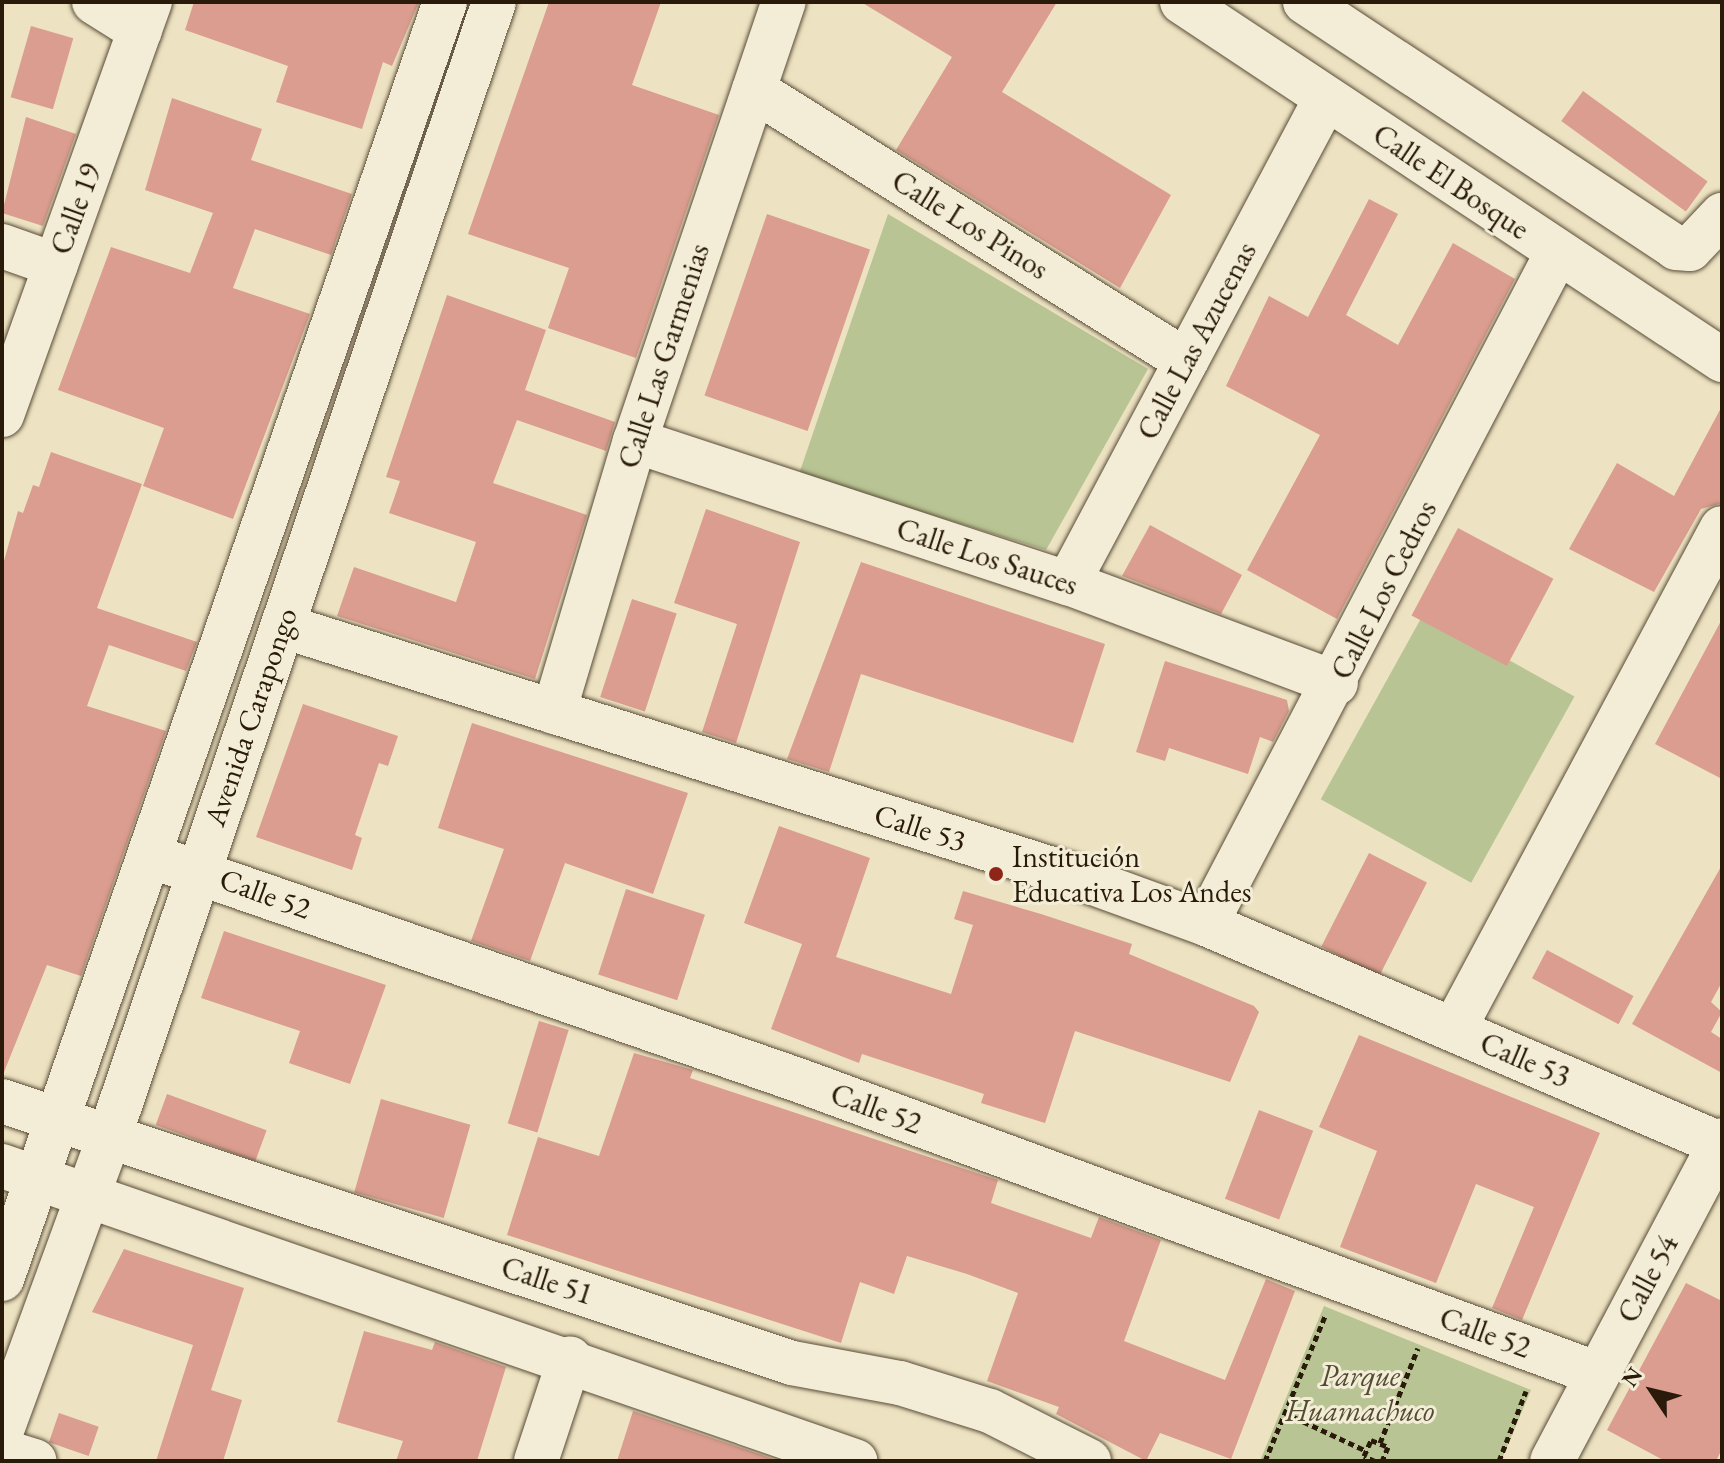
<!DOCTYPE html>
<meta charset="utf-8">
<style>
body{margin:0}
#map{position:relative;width:1724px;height:1463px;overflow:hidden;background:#ede3c2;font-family:"EB Garamond",serif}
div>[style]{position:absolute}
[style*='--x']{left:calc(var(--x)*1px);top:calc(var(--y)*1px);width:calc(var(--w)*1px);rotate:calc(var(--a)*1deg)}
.green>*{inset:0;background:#b8c493;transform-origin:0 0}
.building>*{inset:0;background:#da9d8f;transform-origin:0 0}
.path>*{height:5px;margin-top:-2.5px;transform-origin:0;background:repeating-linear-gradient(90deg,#291a0a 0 6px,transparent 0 10px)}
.roads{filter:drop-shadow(0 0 2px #5a4c38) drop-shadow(0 0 2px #5a4c38)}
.minor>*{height:44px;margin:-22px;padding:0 22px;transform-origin:22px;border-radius:22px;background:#f3edd7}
.dots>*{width:22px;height:22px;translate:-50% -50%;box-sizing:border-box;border:4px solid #f3edd7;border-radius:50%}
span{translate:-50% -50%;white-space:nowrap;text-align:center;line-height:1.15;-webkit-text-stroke:6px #f3edd7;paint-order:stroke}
.street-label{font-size:30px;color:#291a0a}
.poi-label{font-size:30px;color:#291a0a}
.left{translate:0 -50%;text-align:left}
.park-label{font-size:30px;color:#544d33;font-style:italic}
.frame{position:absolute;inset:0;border:4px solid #291a0a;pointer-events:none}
.north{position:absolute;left:1612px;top:1351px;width:80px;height:80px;-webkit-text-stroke:6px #f3edd7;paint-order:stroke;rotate:305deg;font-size:22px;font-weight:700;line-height:32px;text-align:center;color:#291a0a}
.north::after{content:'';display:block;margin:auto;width:28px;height:36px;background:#291a0a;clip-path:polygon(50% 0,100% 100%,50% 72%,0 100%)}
</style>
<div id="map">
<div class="green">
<i style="clip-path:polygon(888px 214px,1148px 369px,1046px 550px,799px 474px)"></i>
<i style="left:1424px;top:613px;width:172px;height:213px;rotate:29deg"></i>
<i style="clip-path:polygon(1324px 1306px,1531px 1390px,1501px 1461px,1260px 1461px)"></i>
</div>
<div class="building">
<i style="clip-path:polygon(194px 2px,419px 2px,392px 66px,383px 62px,362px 129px,276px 102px,288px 66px,185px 30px)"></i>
<i style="clip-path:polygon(549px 2px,661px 2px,632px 85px,719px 115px,636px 358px,548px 328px,569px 268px,468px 234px)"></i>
<i style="clip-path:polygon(861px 2px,1057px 2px,1002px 92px,1171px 195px,1120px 288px,896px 150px,952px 57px)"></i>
<i style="left:31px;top:26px;width:44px;height:74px;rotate:16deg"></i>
<i style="left:1583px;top:91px;width:154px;height:37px;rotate:36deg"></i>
<i style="clip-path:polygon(172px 98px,262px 129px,251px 160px,352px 194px,331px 255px,255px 229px,233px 288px,310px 314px,233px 519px,143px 486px,164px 428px,58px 390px,111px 247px,190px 273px,213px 213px,145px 190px)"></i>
<i style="clip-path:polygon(26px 117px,76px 134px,43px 226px,2px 213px)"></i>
<i style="clip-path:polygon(1369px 199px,1398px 214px,1346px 315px,1398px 345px,1453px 243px,1515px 279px,1337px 619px,1247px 570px,1320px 435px,1226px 386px,1269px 296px,1308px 317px)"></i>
<i style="left:767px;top:214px;width:109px;height:192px;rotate:19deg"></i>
<i style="clip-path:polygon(447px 295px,546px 330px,525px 390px,615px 422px,606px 451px,517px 420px,493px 483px,587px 515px,535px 679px,337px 616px,354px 567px,456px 602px,476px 542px,389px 513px,400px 481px,386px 477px)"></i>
<i style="clip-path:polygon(1722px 406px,1722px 503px,1701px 509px,1654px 592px,1569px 549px,1617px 463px,1674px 496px)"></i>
<i style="clip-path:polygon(51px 452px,142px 484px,97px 608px,197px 642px,186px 671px,109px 645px,87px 706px,166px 731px,81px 976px,47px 965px,2px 1077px,2px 568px,18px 511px,23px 513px,33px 485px,39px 487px)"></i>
<i style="clip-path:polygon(706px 509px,800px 542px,736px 743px,702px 732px,737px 624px,674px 603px)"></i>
<i style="clip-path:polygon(1150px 525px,1242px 575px,1221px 614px,1122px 576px)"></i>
<i style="left:1458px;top:528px;width:108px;height:99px;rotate:28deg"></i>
<i style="clip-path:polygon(861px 562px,1105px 644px,1073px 743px,861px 674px,829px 772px,787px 759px)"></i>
<i style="left:632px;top:599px;width:47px;height:103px;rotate:18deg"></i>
<i style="clip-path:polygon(1722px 619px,1722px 779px,1655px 744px)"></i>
<i style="clip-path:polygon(1165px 661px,1287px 700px,1289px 711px,1273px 742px,1260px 737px,1248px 774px,1169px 748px,1165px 761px,1136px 752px)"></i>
<i style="clip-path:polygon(303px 704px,398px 736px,388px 766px,379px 763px,355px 835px,362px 838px,352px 870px,256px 837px)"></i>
<i style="clip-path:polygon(472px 723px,688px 793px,653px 894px,565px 863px,530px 961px,471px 941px,504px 849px,438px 828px)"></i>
<i style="clip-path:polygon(779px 826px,870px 858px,836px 957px,951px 994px,973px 925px,954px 919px,963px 891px,1041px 914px,1132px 944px,1129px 954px,1254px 1006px,1259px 1012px,1230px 1082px,1075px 1031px,1045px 1123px,981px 1103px,984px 1094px,862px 1054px,859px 1063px,771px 1029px,802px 944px,744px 923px)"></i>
<i style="left:1369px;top:853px;width:65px;height:105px;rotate:27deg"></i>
<i style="clip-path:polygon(1722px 865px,1722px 982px,1711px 1002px,1722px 1012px,1711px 1032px,1722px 1039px,1722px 1073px,1632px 1024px)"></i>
<i style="left:626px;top:889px;width:83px;height:90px;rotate:18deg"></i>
<i style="clip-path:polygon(224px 931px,386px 985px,350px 1084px,289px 1063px,300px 1031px,201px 998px)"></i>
<i style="left:1547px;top:950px;width:98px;height:32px;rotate:28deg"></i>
<i style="left:539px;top:1021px;width:31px;height:107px;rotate:17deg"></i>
<i style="clip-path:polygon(1359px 1035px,1600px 1133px,1522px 1320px,1492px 1308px,1534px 1207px,1476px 1184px,1436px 1283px,1340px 1247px,1377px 1151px,1319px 1127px)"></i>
<i style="clip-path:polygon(634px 1053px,693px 1070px,690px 1078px,998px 1180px,991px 1203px,1091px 1238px,1099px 1217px,1161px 1240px,1124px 1341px,1225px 1380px,1266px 1279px,1295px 1291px,1231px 1459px,1160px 1433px,1146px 1461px,1056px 1414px,1059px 1407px,987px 1381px,1018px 1293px,967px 1274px,907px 1256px,894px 1294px,860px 1282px,841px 1343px,507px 1235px,538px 1137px,599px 1156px)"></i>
<i style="left:167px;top:1094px;width:106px;height:33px;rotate:20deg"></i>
<i style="left:381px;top:1099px;width:93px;height:97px;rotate:16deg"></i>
<i style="left:1259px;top:1110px;width:58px;height:95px;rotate:21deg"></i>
<i style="clip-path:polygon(124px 1249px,244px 1288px,211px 1390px,242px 1400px,223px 1461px,156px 1461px,193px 1345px,92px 1312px)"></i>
<i style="clip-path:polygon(1686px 1283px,1722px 1301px,1722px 1449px,1716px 1461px,1665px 1461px,1607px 1430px)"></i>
<i style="clip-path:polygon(364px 1331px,432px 1350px,435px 1342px,506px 1367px,477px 1461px,396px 1461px,403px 1441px,337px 1422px)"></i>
<i style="clip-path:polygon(633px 1411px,779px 1461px,617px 1461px)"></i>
<i style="left:59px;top:1413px;width:42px;height:31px;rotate:19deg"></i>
</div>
<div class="path">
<i style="--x:1285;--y:1413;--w:90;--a:24.9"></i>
<i style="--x:1380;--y:1443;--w:102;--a:-68.2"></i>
<i style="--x:1265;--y:1461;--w:159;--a:-67.5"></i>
<i style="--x:1375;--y:1461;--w:12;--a:-156"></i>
<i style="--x:1364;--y:1456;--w:17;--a:-66"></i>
<i style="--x:1371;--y:1440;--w:18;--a:22"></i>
<i style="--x:1388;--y:1447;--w:15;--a:113"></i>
<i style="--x:1499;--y:1461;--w:75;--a:-68.9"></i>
</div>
<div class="roads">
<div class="minor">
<i style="--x:94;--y:2;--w:54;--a:32.2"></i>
<i style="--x:1182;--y:2;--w:648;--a:33.54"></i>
<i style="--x:1305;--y:2;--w:445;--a:33.5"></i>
<i style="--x:1676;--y:248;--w:14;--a:4"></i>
<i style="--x:1690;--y:249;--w:47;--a:-46.7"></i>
<i style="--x:754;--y:90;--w:510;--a:32.1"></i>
<i style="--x:2;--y:246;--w:57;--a:19.4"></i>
<i style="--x:2;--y:415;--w:439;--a:-70.3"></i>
<i style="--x:635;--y:441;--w:456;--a:18.2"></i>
<i style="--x:1068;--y:583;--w:286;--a:20.5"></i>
<i style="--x:1068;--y:583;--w:549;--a:-61.99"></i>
<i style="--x:283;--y:626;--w:833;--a:17.54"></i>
<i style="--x:1077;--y:877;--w:137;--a:20"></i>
<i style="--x:1206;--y:924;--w:559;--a:23.17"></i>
<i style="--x:554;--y:712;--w:283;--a:-73.4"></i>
<i style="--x:635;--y:441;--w:464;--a:-71.3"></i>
<i style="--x:150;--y:856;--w:686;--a:19.07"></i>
<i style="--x:798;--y:1080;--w:852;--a:20.18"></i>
<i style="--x:1206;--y:924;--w:757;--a:-62.39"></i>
<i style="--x:1454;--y:1029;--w:568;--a:-61.86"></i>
<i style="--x:2;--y:1101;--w:832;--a:18.35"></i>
<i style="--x:792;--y:1363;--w:110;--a:10.5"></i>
<i style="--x:900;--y:1383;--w:94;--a:17.3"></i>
<i style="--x:990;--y:1411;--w:111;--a:26.8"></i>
<i style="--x:2;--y:1166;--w:903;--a:19.08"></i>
<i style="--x:2;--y:1279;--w:1352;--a:-70.87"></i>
<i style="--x:2;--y:1430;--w:314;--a:-69.9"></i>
<i style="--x:110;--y:1135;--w:1196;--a:-71.28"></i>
<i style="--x:2;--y:1451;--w:34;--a:17"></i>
<i style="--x:536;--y:1461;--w:108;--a:-71.7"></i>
<i style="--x:1552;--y:1461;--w:363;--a:-62.1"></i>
</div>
</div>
<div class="dots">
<i style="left:996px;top:874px;background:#8f2418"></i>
</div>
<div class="street-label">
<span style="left:1451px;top:182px;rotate:34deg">Calle El Bosque</span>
<span style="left:76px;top:209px;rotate:-70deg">Calle 19</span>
<span style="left:970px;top:225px;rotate:32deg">Calle Los Pinos</span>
<span style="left:1197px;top:341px;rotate:-62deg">Calle Las Azucenas</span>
<span style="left:664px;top:356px;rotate:-72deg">Calle Las Garmenias</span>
<span style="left:987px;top:557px;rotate:18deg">Calle Los Sauces</span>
<span style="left:1384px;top:590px;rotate:-63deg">Calle Los Cedros</span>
<span style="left:251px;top:717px;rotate:-71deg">Avenida Carapongo</span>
<span style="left:920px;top:828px;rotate:18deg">Calle 53</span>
<span style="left:265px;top:894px;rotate:20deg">Calle 52</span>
<span style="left:1525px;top:1060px;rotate:23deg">Calle 53</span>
<span style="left:876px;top:1109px;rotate:20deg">Calle 52</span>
<span style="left:1648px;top:1279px;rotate:-62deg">Calle 54</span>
<span style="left:547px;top:1281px;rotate:18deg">Calle 51</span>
<span style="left:1485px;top:1333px;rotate:20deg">Calle 52</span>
</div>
<div class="poi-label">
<span class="left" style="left:1012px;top:874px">Institución<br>Educativa Los Andes</span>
</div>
<div class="park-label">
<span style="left:1360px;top:1393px">Parque<br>Huamachuco</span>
</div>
<div class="frame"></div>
<div class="north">N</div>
</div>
